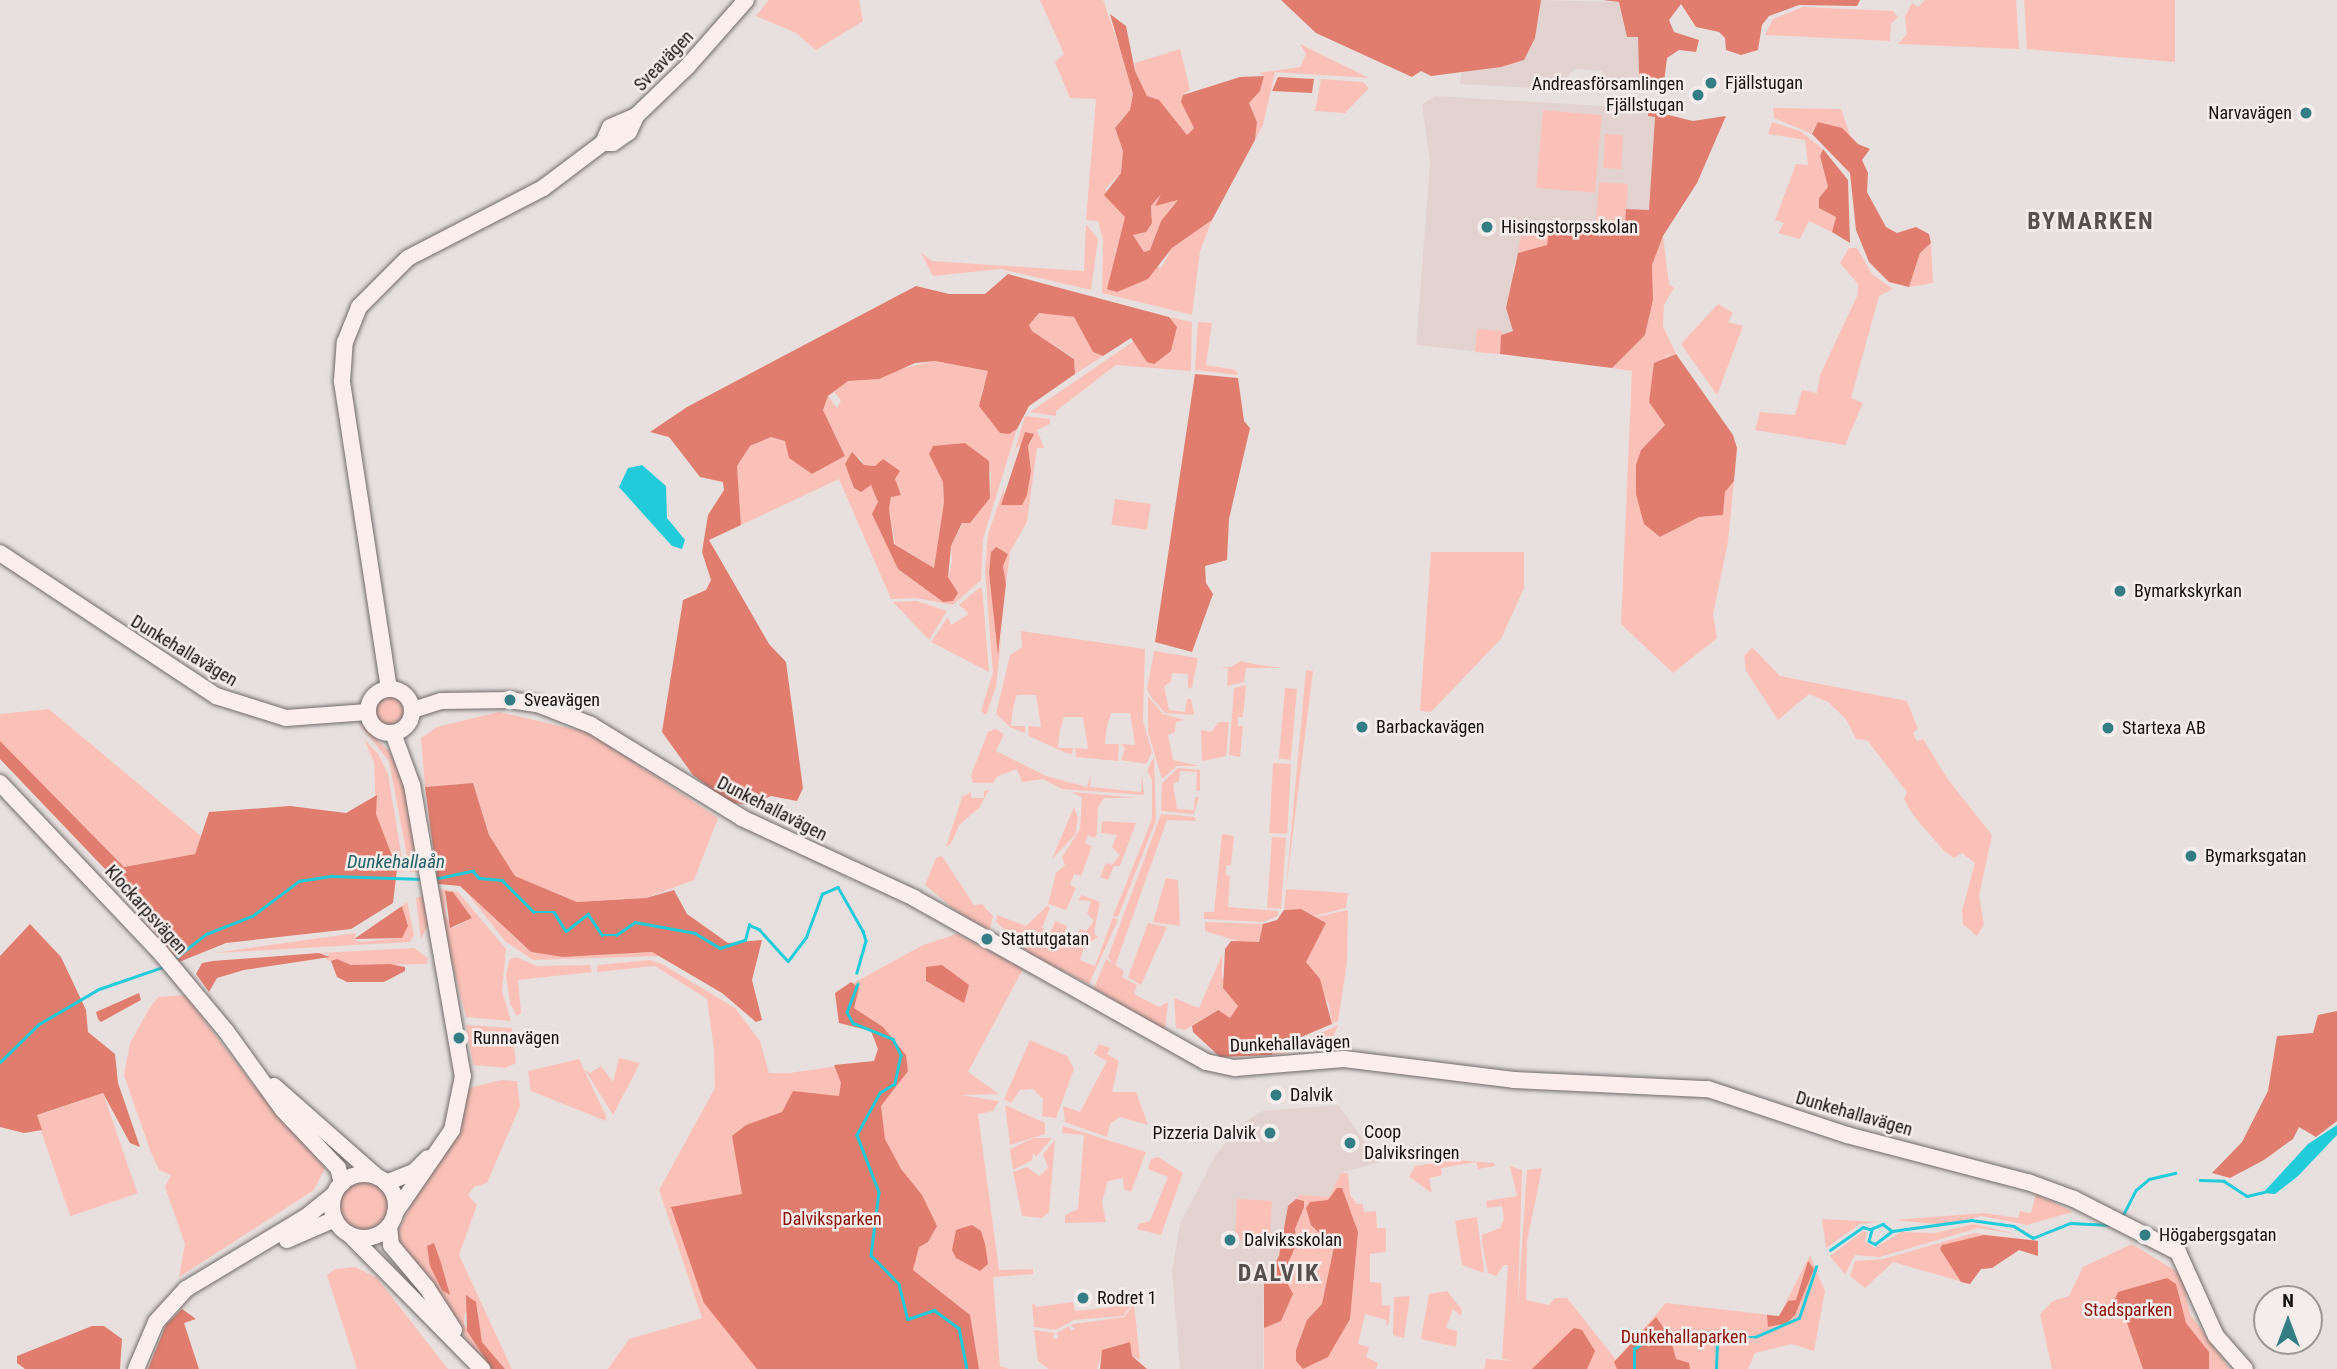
<!DOCTYPE html>
<meta charset="utf-8">
<style>
body{margin:0}
#map{position:relative;width:2337px;height:1369px;overflow:hidden;background:#e7e0df;font-family:"Roboto Condensed",sans-serif}
div>[style]{position:absolute}
[style*='--x']{left:calc(var(--x)*1px);top:calc(var(--y)*1px);width:calc(var(--w)*1px);rotate:calc(var(--a)*1deg)}
.built>*{inset:0;background:#e3d3d0}
.green>*{inset:0;background:#fbc1b8;transform-origin:0 0}
.round{border-radius:50%}
.forest>*{inset:0;background:#e17d6e}
.water>*{inset:0;background:#22cbd9}
.stream>*{height:2.5px;margin:-1.25px;padding:0 1.25px;transform-origin:1.25px;border-radius:1.25px;background:#22cbd9}
.roads{filter:drop-shadow(0 0 2px #716b6a) drop-shadow(0 0 2px #716b6a)}
.secondary>*{height:16px;margin:-8px;padding:0 8px;transform-origin:8px;border-radius:8px;background:#fbeeec}
.secondary>.ring{margin:-8px;padding:0;box-sizing:content-box;background:none;border:16px solid #fbeeec;border-radius:50%}
.dots>*{width:19px;height:19px;translate:-50% -50%;box-sizing:border-box;border:4px solid #f5edec;border-radius:50%}
span{translate:-50% -50%;white-space:nowrap;text-align:center;line-height:1.15;-webkit-text-stroke:5px #f5edec;paint-order:stroke}
.street-label{font-size:18px;color:#141211}
.poi-label{font-size:18px;color:#141211}
.left{translate:0 -50%;text-align:left}
.right{translate:-100% -50%;text-align:right}
.park-label{font-size:18px;color:#8b1008}
.water-label{font-size:19px;color:#226066;font-style:italic}
.district-label{font-size:24px;color:#554f4e;font-weight:700;letter-spacing:2px}
.north{position:absolute;left:2253px;top:1285px;width:70px;height:70px;box-sizing:border-box;background:#f5edec;border:2px solid #9b9594;border-radius:50%;rotate:0deg;font-size:19px;font-weight:700;line-height:28px;text-align:center;color:#141211}
.north::after{content:'';display:block;margin:auto;width:24px;height:32px;background:#347d84;clip-path:polygon(50% 0,100% 100%,50% 72%,0 100%)}
</style>
<div id="map">
<div class="built">
<i style="clip-path:polygon(1541px 0,1619px 2px,1624px 19px,1638px 37px,1639px 73px,1645px 89px,1632px 93px,1617px 86px,1611px 93px,1602px 92px,1602px 71px,1575px 69px,1554px 89px,1460px 84px,1462px 70px,1535px 38px)"></i>
<i style="clip-path:polygon(1436px 96px,1636px 108px,1655px 116px,1649px 210px,1625px 224px,1594px 223px,1518px 254px,1513px 269px,1513px 331px,1501px 335px,1500px 354px,1416px 345px,1430px 163px,1422px 104px)"></i>
<i style="clip-path:polygon(1338px 1105px,1380px 1162px,1341px 1173px,1329px 1197px,1296px 1199px,1288px 1206px,1279px 1256px,1264px 1283px,1263px 1369px,1180px 1369px,1172px 1271px,1180px 1224px,1216px 1154px,1243px 1123px,1263px 1111px)"></i>
</div>
<div class="green">
<i style="clip-path:polygon(769px 0,859px 0,863px 21px,816px 50px,796px 33px,756px 16px)"></i>
<i style="clip-path:polygon(1040px 0,1103px 0,1122px 54px,1133px 94px,1130px 110px,1115px 128px,1123px 151px,1121px 173px,1105px 189px,1125px 217px,1124px 233px,1115px 252px,1161px 268px,1172px 248px,1212px 220px,1200px 251px,1192px 315px,1102px 293px,1103px 240px,1098px 221px,1086px 220px,1096px 99px,1070px 98px,1055px 62px,1064px 54px)"></i>
<i style="clip-path:polygon(1925px 0,2016px 0,2019px 49px,1898px 44px,1907px 34px,1905px 17px,1912px 3px,1918px 7px)"></i>
<i style="clip-path:polygon(2024px 0,2175px 0,2175px 62px,2027px 49px)"></i>
<i style="clip-path:polygon(1803px 7px,1893px 11px,1898px 17px,1891px 23px,1890px 41px,1765px 35px,1773px 19px)"></i>
<i style="clip-path:polygon(1300px 44px,1369px 78px,1275px 72px,1263px 125px,1255px 140px,1257px 122px,1249px 103px,1260px 91px,1264px 76px,1259px 73px,1300px 67px,1306px 54px)"></i>
<i style="clip-path:polygon(1180px 49px,1190px 90px,1183px 95px,1194px 128px,1187px 135px,1159px 101px,1147px 96px,1135px 71px,1135px 63px)"></i>
<i style="clip-path:polygon(1321px 79px,1363px 82px,1369px 88px,1345px 113px,1315px 111px)"></i>
<i style="clip-path:polygon(1773px 108px,1841px 109px,1851px 138px,1842px 128px,1813px 129px,1812px 134px,1774px 118px)"></i>
<i style="left:1543px;top:110px;width:59px;height:78px;rotate:5deg"></i>
<i style="clip-path:polygon(1772px 122px,1800px 131px,1823px 149px,1820px 156px,1828px 187px,1819px 198px,1836px 217px,1832px 232px,1809px 221px,1800px 239px,1778px 233px,1784px 223px,1775px 220px,1796px 164px,1808px 165px,1805px 140px,1768px 134px)"></i>
<i style="left:1605px;top:134px;width:18px;height:34px;rotate:3deg"></i>
<i style="left:1599px;top:182px;width:29px;height:40px;rotate:4deg"></i>
<i style="clip-path:polygon(1161px 193px,1161px 198px,1178px 200px,1161px 221px,1150px 250px,1144px 252px,1133px 235px,1152px 217px,1151px 206px)"></i>
<i style="clip-path:polygon(1086px 224px,1098px 239px,1091px 290px,1001px 269px,933px 276px,921px 253px,932px 261px,1084px 271px)"></i>
<i style="clip-path:polygon(1522px 228px,1549px 230px,1547px 245px,1518px 253px)"></i>
<i style="clip-path:polygon(1663px 236px,1669px 284px,1674px 288px,1664px 305px,1663px 326px,1676px 354px,1666px 356px,1649px 402px,1665px 425px,1641px 450px,1660px 537px,1699px 517px,1723px 515px,1725px 492px,1734px 481px,1728px 541px,1713px 615px,1717px 638px,1673px 673px,1621px 624px,1632px 371px,1612px 368px,1645px 335px,1653px 300px,1652px 265px)"></i>
<i style="clip-path:polygon(1931px 243px,1933px 283px,1909px 287px,1920px 253px)"></i>
<i style="clip-path:polygon(1849px 248px,1857px 248px,1872px 274px,1893px 289px,1879px 296px,1851px 398px,1863px 403px,1845px 445px,1755px 430px,1760px 412px,1795px 415px,1802px 390px,1817px 393px,1820px 375px,1858px 294px,1858px 284px,1840px 263px)"></i>
<i style="clip-path:polygon(1718px 304px,1733px 313px,1728px 322px,1743px 326px,1717px 395px,1681px 344px)"></i>
<i style="clip-path:polygon(1039px 313px,1074px 317px,1093px 352px,1103px 356px,1075px 374px,1074px 358px,1032px 331px,1029px 325px)"></i>
<i style="clip-path:polygon(1169px 317px,1192px 322px,1191px 371px,1116px 365px,1056px 411px,1056px 416px,1030px 412px,1134px 341px,1137px 345px,1177px 327px)"></i>
<i style="clip-path:polygon(1198px 322px,1212px 323px,1206px 365px,1236px 370px,1238px 375px,1195px 370px)"></i>
<i style="left:1477px;top:329px;width:25px;height:23px;rotate:5deg"></i>
<i style="clip-path:polygon(evenodd,935px 361px,989px 371px,981px 394px,1009px 434px,1017px 429px,983px 539px,981px 580px,953px 605px,916px 598px,891px 599px,839px 479px,741px 525px,737px 466px,750px 446px,771px 437px,786px 441px,812px 474px,845px 456px,823px 410px,828px 396px,837px 408px,841px 400px,834px 392px,847px 381px,935px 361px,929px 454px,991px 472px,990px 498px,963px 523px,951px 546px,952px 562px,943px 602px,898px 569px,873px 514px,878px 502px,871px 484px,854px 488px,845px 464px,859px 457px,864px 465px,875px 466px,895px 478px,889px 509px,895px 544px,934px 568px,944px 502px,943px 482px,929px 454px)"></i>
<i style="clip-path:polygon(1025px 416px,1050px 419px,1050px 424px,1037px 430px,1044px 448px,1037px 448px,1027px 522px,1010px 552px,1006px 584px,1003px 566px,989px 573px,999px 651px,1002px 632px,996px 687px,986px 715px,981px 711px,993px 673px,985px 570px,988px 534px,1005px 485px,1003px 494px,1031px 471px,1028px 446px,1033px 439px,1016px 448px,1006px 480px)"></i>
<i style="left:1115px;top:499px;width:36px;height:26px;rotate:8deg"></i>
<i style="clip-path:polygon(1431px 552px,1524px 552px,1524px 588px,1501px 639px,1431px 712px,1420px 711px)"></i>
<i style="clip-path:polygon(979px 588px,982px 588px,989px 672px,931px 642px,948px 617px,951px 625px,969px 614px,959px 605px)"></i>
<i style="clip-path:polygon(917px 601px,947px 611px,929px 640px,893px 602px)"></i>
<i style="clip-path:polygon(1021px 631px,1145px 649px,1143px 721px,1152px 752px,1146px 764px,1121px 760px,1125px 749px,1121px 744px,1135px 745px,1130px 713px,1111px 713px,1107px 726px,1105px 744px,1119px 744px,1118px 761px,1076px 757px,1075px 748px,1088px 749px,1083px 717px,1064px 717px,1060px 730px,1058px 748px,1073px 748px,1072px 754px,1066px 753px,1029px 736px,1028px 726px,1041px 727px,1036px 695px,1017px 695px,1013px 708px,1011px 726px,1025px 726px,1025px 733px,1010px 727px,996px 714px,1010px 655px,1022px 647px)"></i>
<i style="clip-path:polygon(1752px 647px,1780px 676px,1907px 701px,1918px 729px,1913px 733px,1917px 741px,1923px 739px,1947px 778px,1992px 835px,1979px 896px,1984px 925px,1977px 936px,1963px 924px,1962px 911px,1975px 863px,1962px 853px,1954px 858px,1944px 851px,1913px 815px,1904px 799px,1907px 792px,1867px 740px,1856px 739px,1846px 719px,1828px 702px,1809px 694px,1778px 720px,1746px 671px,1744px 656px)"></i>
<i style="clip-path:polygon(1154px 651px,1198px 658px,1192px 687px,1188px 689px,1188px 674px,1172px 673px,1171px 682px,1164px 686px,1169px 710px,1185px 712px,1187px 699px,1191px 699px,1194px 715px,1165px 713px,1151px 697px,1147px 689px)"></i>
<i style="clip-path:polygon(1241px 661px,1253px 664px,1283px 668px,1246px 668px,1244px 682px,1227px 686px,1228px 669px,1220px 667px,1231px 667px)"></i>
<i style="clip-path:polygon(1306px 670px,1313px 671px,1286px 889px,1348px 893px,1346px 908px,1314px 916px,1301px 909px,1284px 910px)"></i>
<i style="clip-path:polygon(1246px 685px,1243px 717px,1238px 717px,1238px 726px,1243px 726px,1240px 757px,1229px 755px,1234px 688px)"></i>
<i style="left:1285px;top:688px;width:12px;height:71px;rotate:5deg"></i>
<i style="clip-path:polygon(391px 695px,404px 702px,406px 712px,398px 726px,387px 727px,377px 722px,373px 711px,377px 700px)"></i>
<i style="clip-path:polygon(1148px 696px,1163px 714px,1185px 720px,1176px 722px,1175px 732px,1168px 735px,1173px 760px,1199px 766px,1177px 766px,1162px 779px,1148px 732px)"></i>
<i style="clip-path:polygon(49px 709px,201px 836px,195px 854px,124px 867px,0 741px,0 714px)"></i>
<i style="clip-path:polygon(499px 712px,590px 733px,718px 818px,694px 880px,646px 898px,577px 902px,515px 876px,489px 835px,473px 783px,425px 787px,421px 738px,437px 727px)"></i>
<i style="clip-path:polygon(357px 721px,389px 751px,403px 779px,418px 872px,410px 872px,389px 761px)"></i>
<i style="clip-path:polygon(1219px 722px,1229px 722px,1226px 756px,1202px 761px,1201px 730px,1211px 732px)"></i>
<i style="clip-path:polygon(996px 729px,1004px 734px,996px 751px,1046px 776px,1087px 787px,1091px 775px,1090px 787px,1141px 792px,1142px 775px,1144px 795px,1062px 789px,1043px 779px,1022px 782px,1017px 769px,998px 776px,993px 783px,973px 783px,971px 775px,988px 732px)"></i>
<i style="clip-path:polygon(364px 739px,378px 754px,388px 774px,404px 871px,396px 872px,376px 814px,374px 762px)"></i>
<i style="clip-path:polygon(1154px 757px,1156px 820px,1118px 917px,1113px 916px,1152px 819px,1152px 780px,1147px 770px)"></i>
<i style="left:1273px;top:763px;width:18px;height:70px;rotate:3deg"></i>
<i style="clip-path:polygon(1178px 768px,1200px 770px,1200px 791px,1196px 790px,1197px 772px,1180px 771px,1179px 781px,1173px 784px,1177px 809px,1194px 810px,1195px 797px,1199px 797px,1194px 814px,1161px 811px,1162px 783px)"></i>
<i style="clip-path:polygon(989px 790px,979px 808px,959px 825px,952px 842px,946px 847px,962px 797px,971px 792px,971px 798px,984px 798px,984px 791px)"></i>
<i style="clip-path:polygon(1072px 792px,1138px 798px,1104px 798px,1098px 807px,1097px 833px,1095px 838px,1088px 835px,1085px 843px,1092px 846px,1081px 876px,1074px 874px,1070px 885px,1076px 888px,1066px 910px,1048px 904px,1056px 873px,1065px 865px,1062px 857px,1080px 829px,1082px 798px)"></i>
<i style="clip-path:polygon(1074px 807px,1078px 818px,1075px 835px,1052px 859px)"></i>
<i style="clip-path:polygon(1161px 814px,1195px 817px,1196px 821px,1167px 820px,1115px 966px,1108px 957px)"></i>
<i style="clip-path:polygon(1102px 821px,1136px 823px,1120px 866px,1114px 866px,1108px 880px,1100px 877px,1106px 863px,1112px 865px,1120px 855px,1112px 847px,1117px 835px,1101px 833px)"></i>
<i style="clip-path:polygon(1222px 834px,1234px 836px,1231px 865px,1226px 866px,1226px 875px,1230px 876px,1228px 907px,1278px 911px,1278px 916px,1263px 922px,1204px 919px,1204px 912px,1214px 912px)"></i>
<i style="left:1272px;top:837px;width:14px;height:71px;rotate:4deg"></i>
<i style="clip-path:polygon(942px 856px,974px 905px,982px 904px,993px 916px,990px 930px,960px 914px,925px 885px,936px 858px)"></i>
<i style="clip-path:polygon(1166px 878px,1178px 880px,1180px 926px,1153px 922px)"></i>
<i style="clip-path:polygon(evenodd,441px 889px,458px 892px,506px 949px,502px 991px,511px 1021px,466px 1017px,444px 932px,429px 923px,421px 939px,416px 898px,441px 889px,445px 891px,453px 892px,472px 918px,453px 928px,446px 917px,445px 891px)"></i>
<i style="clip-path:polygon(467px 893px,531px 952px,563px 957px,652px 952px,659px 956px,533px 960px,505px 941px)"></i>
<i style="clip-path:polygon(1082px 895px,1100px 902px,1094px 933px,1098px 937px,1085px 945px,1080px 960px,1095px 966px,1113px 917px,1118px 920px,1089px 984px,1030px 954px,996px 922px,997px 915px,1026px 926px,1047px 906px,1050px 908px,1042px 928px,1051px 932px,1055px 921px,1067px 926px,1064px 935px,1074px 943px,1080px 929px,1086px 931px,1094px 921px,1087px 913px,1091px 901px,1078px 900px)"></i>
<i style="clip-path:polygon(407px 902px,414px 935px,410px 942px,214px 953px,356px 933px,354px 939px,359px 942px,402px 938px,408px 926px,402px 906px)"></i>
<i style="clip-path:polygon(1348px 910px,1347px 962px,1338px 1021px,1332px 1024px,1329px 1005px,1306px 962px,1326px 923px,1316px 917px)"></i>
<i style="clip-path:polygon(1205px 922px,1263px 924px,1259px 942px,1244px 943px,1205px 931px)"></i>
<i style="clip-path:polygon(1148px 923px,1167px 927px,1141px 985px,1128px 977px)"></i>
<i style="clip-path:polygon(957px 934px,1023px 969px,968px 1072px,999px 1094px,961px 1095px,999px 1101px,993px 1111px,978px 1114px,999px 1270px,1033px 1269px,1033px 1274px,993px 1277px,1000px 1366px,1009px 1369px,608px 1369px,629px 1339px,702px 1318px,659px 1190px,715px 1088px,714px 1050px,707px 999px,655px 966px,597px 972px,598px 965px,650px 960px,662px 964px,735px 1008px,760px 1041px,769px 1073px,789px 1073px,874px 1061px,878px 1049px,871px 1031px,839px 1023px,835px 993px,923px 945px)"></i>
<i style="clip-path:polygon(414px 948px,428px 958px,427px 964px,351px 965px,326px 960px,329px 954px,319px 953px)"></i>
<i style="clip-path:polygon(1222px 955px,1222px 976px,1238px 1006px,1230px 1018px,1217px 1010px,1185px 1030px,1176px 1028px,1174px 998px,1199px 1008px)"></i>
<i style="clip-path:polygon(516px 957px,537px 966px,590px 965px,592px 972px,518px 980px,521px 1013px,517px 1016px,510px 1004px,506px 974px,510px 959px)"></i>
<i style="clip-path:polygon(1106px 959px,1124px 971px,1122px 977px,1137px 985px,1134px 994px,1159px 1007px,1168px 1002px,1165px 1030px,1094px 988px)"></i>
<i style="clip-path:polygon(185px 995px,250px 1081px,325px 1168px,314px 1190px,179px 1277px,185px 1244px,165px 1187px,171px 1175px,159px 1170px,150px 1150px,124px 1075px,130px 1043px,149px 1009px,158px 997px)"></i>
<i style="clip-path:polygon(466px 1025px,512px 1028px,516px 1063px,505px 1068px,473px 1065px)"></i>
<i style="clip-path:polygon(1338px 1025px,1329px 1047px,1272px 1055px,1276px 1042px,1302px 1042px)"></i>
<i style="clip-path:polygon(1030px 1040px,1067px 1056px,1074px 1069px,1056px 1118px,1042px 1116px,1043px 1099px,1033px 1089px,1020px 1090px,1011px 1103px,1004px 1099px)"></i>
<i style="clip-path:polygon(1099px 1044px,1110px 1048px,1107px 1054px,1119px 1061px,1112px 1092px,1136px 1092px,1148px 1125px,1120px 1117px,1110px 1124px,1107px 1137px,1065px 1122px,1063px 1106px,1080px 1112px,1107px 1061px,1094px 1054px)"></i>
<i style="clip-path:polygon(619px 1058px,640px 1063px,613px 1115px,585px 1070px,590px 1073px,601px 1066px,613px 1082px)"></i>
<i style="clip-path:polygon(579px 1059px,606px 1116px,606px 1121px,531px 1091px,528px 1071px)"></i>
<i style="clip-path:polygon(501px 1080px,517px 1081px,520px 1106px,487px 1183px,474px 1187px,468px 1195px,477px 1205px,459px 1255px,512px 1369px,505px 1369px,482px 1342px,476px 1325px,478px 1309px,465px 1313px,464px 1324px,492px 1369px,487px 1369px,396px 1236px,469px 1088px)"></i>
<i style="left:103px;top:1093px;width:106px;height:71px;rotate:71deg"></i>
<i style="clip-path:polygon(1005px 1105px,1045px 1123px,1045px 1134px,1010px 1145px)"></i>
<i style="clip-path:polygon(1063px 1126px,1146px 1152px,1131px 1192px,1124px 1189px,1123px 1178px,1108px 1181px,1102px 1202px,1106px 1222px,1065px 1223px,1065px 1215px,1078px 1209px,1084px 1135px,1062px 1133px)"></i>
<i style="clip-path:polygon(1033px 1138px,1052px 1138px,1036px 1157px,1033px 1153px,1032px 1160px,1013px 1170px,1010px 1149px)"></i>
<i style="clip-path:polygon(1055px 1140px,1049px 1212px,1042px 1218px,1022px 1216px,1013px 1172px,1027px 1167px,1039px 1176px,1048px 1168px,1043px 1154px)"></i>
<i style="clip-path:polygon(1158px 1157px,1183px 1173px,1161px 1235px,1137px 1229px,1139px 1224px,1150px 1221px,1168px 1177px,1148px 1169px,1151px 1159px)"></i>
<i style="clip-path:polygon(1456px 1160px,1494px 1163px,1495px 1166px,1478px 1169px,1476px 1162px,1441px 1168px,1442px 1175px,1429px 1178px,1432px 1193px,1409px 1177px,1415px 1166px)"></i>
<i style="clip-path:polygon(1510px 1166px,1522px 1170px,1518px 1304px,1527px 1170px,1542px 1168px,1527px 1241px,1526px 1300px,1549px 1305px,1555px 1298px,1567px 1298px,1616px 1360px,1666px 1303px,1779px 1316px,1810px 1255px,1825px 1291px,1814px 1351px,1792px 1344px,1755px 1353px,1748px 1369px,1484px 1369px,1486px 1359px,1516px 1361px,1502px 1359px,1508px 1265px,1504px 1265px,1496px 1276px,1488px 1273px,1482px 1242px,1482px 1235px,1500px 1228px,1504px 1219px,1502px 1206px,1487px 1208px,1486px 1201px,1517px 1196px)"></i>
<i style="clip-path:polygon(1341px 1173px,1348px 1173px,1350px 1195px,1357px 1204px,1363px 1204px,1364px 1212px,1376px 1211px,1377px 1228px,1386px 1228px,1386px 1252px,1370px 1254px,1370px 1282px,1381px 1283px,1382px 1305px,1390px 1306px,1389px 1323px,1386px 1326px,1387px 1320px,1365px 1314px,1358px 1344px,1369px 1347px,1366px 1357px,1378px 1363px,1376px 1369px,1264px 1369px,1264px 1283px,1279px 1256px,1288px 1206px,1300px 1195px,1329px 1197px)"></i>
<i class="round" style="left:338px;top:1181px;width:52px;height:52px"></i>
<i style="clip-path:polygon(2036px 1194px,2073px 1212px,2027px 1225px,1981px 1216px,1948px 1225px,1893px 1220px,1984px 1213px,2018px 1218px,2020px 1211px,2031px 1213px)"></i>
<i style="left:1237px;top:1199px;width:35px;height:41px;rotate:3deg"></i>
<i style="clip-path:polygon(1477px 1217px,1484px 1270px,1484px 1273px,1462px 1265px,1455px 1221px)"></i>
<i style="clip-path:polygon(1822px 1219px,1860px 1221px,1878px 1222px,1860px 1224px,1826px 1248px)"></i>
<i style="clip-path:polygon(1974px 1224px,2016px 1234px,1978px 1228px,1880px 1257px,1855px 1255px,1845px 1274px,1830px 1256px,1863px 1231px,1867px 1232px,1865px 1242px,1875px 1248px,1901px 1232px,1935px 1233px)"></i>
<i style="clip-path:polygon(1974px 1233px,2038px 1241px,2038px 1256px,2019px 1250px,1992px 1268px,1981px 1269px,1970px 1284px,1893px 1262px,1865px 1288px,1850px 1276px,1855px 1261px,1883px 1259px)"></i>
<i style="clip-path:polygon(2132px 1244px,2182px 1275px,2190px 1314px,2230px 1369px,2052px 1369px,2040px 1314px,2053px 1301px,2069px 1296px,2083px 1267px)"></i>
<i style="clip-path:polygon(355px 1267px,377px 1278px,448px 1369px,357px 1369px,327px 1275px,335px 1269px)"></i>
<i style="clip-path:polygon(1130px 1288px,1132px 1304px,1123px 1316px,1074px 1320px,1056px 1330px,1034px 1327px,1032px 1303px,1037px 1307px,1073px 1302px,1075px 1311px,1130px 1305px)"></i>
<i style="clip-path:polygon(1447px 1291px,1462px 1310px,1461px 1316px,1453px 1309px,1446px 1328px,1457px 1331px,1456px 1347px,1421px 1339px,1429px 1294px)"></i>
<i style="clip-path:polygon(1410px 1296px,1404px 1338px,1393px 1335px,1394px 1297px)"></i>
<i style="clip-path:polygon(1134px 1304px,1140px 1360px,1132px 1356px,1129px 1342px,1103px 1350px,1097px 1369px,1049px 1369px,1038px 1361px,1034px 1330px,1055px 1333px,1053px 1338px,1058px 1339px,1057px 1333px,1069px 1326px,1071px 1331px,1075px 1329px,1070px 1325px,1074px 1324px,1124px 1317px)"></i>
</div>
<div class="forest">
<i style="clip-path:polygon(1281px 0,1541px 0,1535px 38px,1524px 60px,1501px 67px,1431px 76px,1421px 71px,1412px 77px,1316px 33px)"></i>
<i style="clip-path:polygon(1603px 0,1860px 0,1857px 6px,1799px 5px,1769px 16px,1762px 25px,1758px 50px,1741px 55px,1726px 50px,1725px 38px,1719px 32px,1696px 27px,1681px 4px,1669px 20px,1674px 32px,1699px 40px,1696px 52px,1679px 50px,1667px 58px,1664px 82px,1653px 90px,1645px 89px,1639px 73px,1638px 37px,1627px 37px,1619px 2px)"></i>
<i style="clip-path:polygon(evenodd,1110px 14px,1126px 26px,1135px 71px,1147px 96px,1159px 100px,1187px 135px,1194px 128px,1181px 102px,1183px 95px,1240px 77px,1264px 76px,1260px 91px,1249px 103px,1257px 122px,1255px 140px,1212px 220px,1172px 248px,1148px 279px,1117px 292px,1107px 289px,1125px 217px,1104px 195px,1121px 173px,1123px 151px,1115px 128px,1130px 110px,1133px 94px,1110px 14px,1161px 194px,1155px 206px,1178px 200px,1161px 221px,1150px 250px,1144px 252px,1133px 235px,1146px 232px,1152px 223px,1151px 206px,1161px 194px)"></i>
<i style="clip-path:polygon(1278px 77px,1314px 79px,1312px 93px,1272px 91px)"></i>
<i style="clip-path:polygon(1648px 110px,1693px 121px,1726px 116px,1697px 183px,1663px 236px,1652px 265px,1653px 300px,1645px 335px,1612px 368px,1500px 354px,1501px 335px,1513px 331px,1506px 308px,1518px 253px,1547px 245px,1550px 223px,1625px 224px,1626px 209px,1649px 210px,1655px 117px,1648px 116px)"></i>
<i style="clip-path:polygon(1818px 122px,1842px 128px,1858px 144px,1870px 149px,1862px 160px,1868px 173px,1867px 192px,1886px 227px,1897px 233px,1916px 227px,1929px 234px,1931px 243px,1920px 253px,1909px 287px,1889px 282px,1869px 262px,1856px 230px,1850px 173px,1812px 134px)"></i>
<i style="clip-path:polygon(1823px 149px,1848px 180px,1850px 243px,1832px 232px,1836px 217px,1819px 208px,1819px 198px,1828px 187px,1820px 156px)"></i>
<i style="clip-path:polygon(1008px 274px,1169px 317px,1177px 327px,1171px 351px,1154px 364px,1147px 362px,1131px 338px,1103px 356px,1093px 352px,1074px 317px,1039px 313px,1029px 325px,1032px 331px,1074px 359px,1075px 374px,1029px 406px,1017px 429px,1009px 434px,1000px 433px,979px 406px,988px 371px,935px 361px,915px 363px,879px 379px,848px 381px,828px 396px,823px 410px,845px 456px,812px 474px,789px 458px,785px 441px,771px 437px,750px 446px,737px 466px,741px 525px,709px 540px,769px 644px,786px 662px,803px 788px,797px 801px,771px 796px,747px 805px,729px 802px,693px 775px,662px 732px,683px 600px,706px 590px,711px 580px,702px 552px,708px 515px,724px 490px,723px 482px,700px 477px,669px 437px,650px 432px,687px 407px,916px 286px,949px 294px,985px 294px)"></i>
<i style="clip-path:polygon(1676px 354px,1733px 435px,1737px 448px,1734px 481px,1725px 492px,1723px 515px,1699px 517px,1660px 537px,1644px 524px,1636px 494px,1636px 465px,1641px 450px,1665px 425px,1649px 402px,1654px 363px)"></i>
<i style="clip-path:polygon(1195px 374px,1238px 378px,1244px 421px,1250px 428px,1229px 519px,1227px 560px,1205px 566px,1206px 583px,1213px 594px,1192px 652px,1155px 642px)"></i>
<i style="clip-path:polygon(1025px 432px,1034px 434px,1028px 446px,1031px 471px,1027px 495px,1022px 505px,1001px 505px)"></i>
<i style="clip-path:polygon(965px 443px,989px 461px,990px 498px,970px 523px,962px 523px,951px 546px,948px 577px,958px 593px,953px 601px,943px 602px,898px 569px,872px 514px,878px 502px,871px 485px,861px 492px,854px 488px,845px 464px,852px 452px,864px 465px,875px 466px,883px 459px,900px 471px,895px 479px,901px 495px,891px 497px,889px 509px,894px 544px,934px 568px,944px 502px,943px 482px,929px 454px,933px 446px)"></i>
<i style="clip-path:polygon(996px 547px,1008px 554px,1003px 566px,1006px 584px,998px 655px,989px 573px,991px 552px)"></i>
<i style="clip-path:polygon(0 741px,124px 867px,195px 854px,209px 812px,290px 806px,346px 813px,377px 795px,376px 814px,397px 869px,393px 903px,351px 929px,226px 943px,179px 962px,106px 870px,0 759px)"></i>
<i style="clip-path:polygon(473px 783px,489px 835px,515px 876px,577px 902px,646px 898px,674px 890px,687px 914px,728px 943px,762px 940px,752px 980px,762px 1020px,756px 1022px,722px 993px,652px 952px,563px 957px,531px 952px,460px 886px,438px 884px,425px 787px)"></i>
<i style="clip-path:polygon(445px 891px,453px 892px,472px 918px,450px 928px)"></i>
<i style="clip-path:polygon(402px 906px,408px 926px,402px 938px,354px 939px)"></i>
<i style="clip-path:polygon(1301px 909px,1326px 923px,1306px 962px,1320px 979px,1332px 1024px,1294px 1040px,1277px 1039px,1272px 1055px,1220px 1057px,1193px 1032px,1192px 1026px,1218px 1010px,1230px 1018px,1238px 1006px,1223px 988px,1225px 949px,1231px 941px,1259px 942px,1263px 924px,1277px 920px,1284px 910px)"></i>
<i style="clip-path:polygon(30px 924px,61px 957px,86px 1010px,88px 1032px,115px 1054px,118px 1083px,140px 1147px,130px 1143px,103px 1093px,37px 1115px,42px 1130px,24px 1133px,0 1127px,0 956px)"></i>
<i style="clip-path:polygon(319px 953px,330px 957px,244px 970px,217px 978px,209px 992px,196px 974px,202px 963px,213px 961px)"></i>
<i style="clip-path:polygon(337px 959px,351px 965px,390px 964px,405px 967px,405px 971px,384px 982px,347px 982px,337px 977px,331px 961px)"></i>
<i style="clip-path:polygon(942px 965px,969px 985px,964px 1003px,926px 981px,926px 967px)"></i>
<i style="clip-path:polygon(851px 982px,859px 988px,854px 1008px,883px 1027px,906px 1055px,908px 1071px,881px 1106px,885px 1139px,901px 1169px,922px 1195px,937px 1226px,928px 1242px,919px 1247px,913px 1270px,970px 1315px,979px 1369px,757px 1369px,704px 1303px,671px 1207px,742px 1194px,732px 1136px,746px 1125px,782px 1112px,793px 1091px,839px 1096px,841px 1083px,834px 1065px,874px 1061px,878px 1049px,871px 1031px,839px 1023px,835px 993px)"></i>
<i style="clip-path:polygon(139px 993px,141px 1000px,101px 1022px,98px 1019px,96px 1012px)"></i>
<i style="clip-path:polygon(2337px 1011px,2337px 1121px,2316px 1137px,2299px 1127px,2293px 1139px,2264px 1160px,2230px 1178px,2212px 1173px,2242px 1142px,2268px 1091px,2277px 1036px,2313px 1033px,2318px 1015px)"></i>
<i style="clip-path:polygon(1337px 1188px,1342px 1188px,1358px 1232px,1350px 1319px,1328px 1357px,1303px 1369px,1296px 1361px,1296px 1350px,1307px 1320px,1322px 1304px,1334px 1247px,1311px 1225px,1306px 1208px,1310px 1202px,1328px 1200px)"></i>
<i style="clip-path:polygon(1296px 1199px,1304px 1201px,1304px 1207px,1295px 1229px,1296px 1245px,1283px 1275px,1293px 1294px,1281px 1321px,1264px 1328px,1264px 1283px,1279px 1256px,1288px 1206px)"></i>
<i style="clip-path:polygon(972px 1225px,981px 1231px,985px 1244px,988px 1264px,980px 1271px,956px 1258px,952px 1250px,956px 1230px)"></i>
<i style="clip-path:polygon(1984px 1235px,2038px 1241px,2038px 1256px,2019px 1250px,1992px 1268px,1981px 1269px,1970px 1284px,1961px 1282px,1940px 1249px,1942px 1245px)"></i>
<i style="clip-path:polygon(434px 1243px,441px 1263px,450px 1295px,442px 1290px,430px 1266px,427px 1246px)"></i>
<i style="clip-path:polygon(1808px 1261px,1814px 1269px,1795px 1315px,1787px 1323px,1768px 1327px,1767px 1315px,1779px 1316px,1788px 1301px,1796px 1300px)"></i>
<i style="clip-path:polygon(2167px 1278px,2176px 1284px,2186px 1323px,2209px 1352px,2209px 1369px,2143px 1369px,2125px 1317px,2114px 1301px,2118px 1292px)"></i>
<i style="clip-path:polygon(466px 1295px,476px 1302px,482px 1342px,505px 1369px,492px 1369px,467px 1331px)"></i>
<i style="clip-path:polygon(182px 1309px,196px 1319px,184px 1323px,199px 1369px,148px 1369px,166px 1325px)"></i>
<i style="clip-path:polygon(1656px 1317px,1670px 1337px,1676px 1359px,1689px 1363px,1690px 1369px,1617px 1369px,1614px 1362px)"></i>
<i style="clip-path:polygon(92px 1326px,104px 1326px,122px 1339px,120px 1369px,25px 1369px,17px 1363px,17px 1356px)"></i>
<i style="clip-path:polygon(1574px 1328px,1582px 1330px,1595px 1351px,1587px 1369px,1532px 1369px)"></i>
<i style="clip-path:polygon(1130px 1342px,1132px 1356px,1147px 1369px,1100px 1369px,1102px 1350px)"></i>
</div>
<div class="water">
<i style="clip-path:polygon(642px 465px,666px 486px,667px 518px,685px 540px,682px 549px,672px 546px,619px 487px,628px 468px)"></i>
<i style="clip-path:polygon(2337px 1125px,2337px 1135px,2298px 1176px,2275px 1194px,2263px 1193px,2308px 1144px)"></i>
</div>
<div class="stream">
<i style="--x:434;--y:879;--w:40;--a:-12"></i>
<i style="--x:473;--y:871;--w:9;--a:49"></i>
<i style="--x:479;--y:878;--w:23;--a:5"></i>
<i style="--x:502;--y:880;--w:45;--a:45"></i>
<i style="--x:534;--y:912;--w:20;--a:0"></i>
<i style="--x:554;--y:912;--w:22;--a:58"></i>
<i style="--x:566;--y:931;--w:28;--a:-38"></i>
<i style="--x:588;--y:914;--w:25;--a:56"></i>
<i style="--x:602;--y:935;--w:14;--a:0"></i>
<i style="--x:616;--y:935;--w:23;--a:-34"></i>
<i style="--x:635;--y:922;--w:61;--a:10.4"></i>
<i style="--x:695;--y:933;--w:29;--a:31"></i>
<i style="--x:720;--y:948;--w:26;--a:-18"></i>
<i style="--x:745;--y:940;--w:16;--a:-75"></i>
<i style="--x:749;--y:925;--w:11;--a:22"></i>
<i style="--x:759;--y:929;--w:43;--a:47.8"></i>
<i style="--x:788;--y:961;--w:30;--a:-53"></i>
<i style="--x:806;--y:937;--w:46;--a:-69.6"></i>
<i style="--x:822;--y:894;--w:17;--a:-24"></i>
<i style="--x:838;--y:887;--w:51;--a:60.4"></i>
<i style="--x:863;--y:931;--w:10;--a:73"></i>
<i style="--x:866;--y:941;--w:33;--a:106"></i>
<i style="--x:174;--y:959;--w:41;--a:-38"></i>
<i style="--x:206;--y:934;--w:49;--a:-21.4"></i>
<i style="--x:252;--y:916;--w:59;--a:-36.7"></i>
<i style="--x:299;--y:881;--w:33;--a:-9"></i>
<i style="--x:332;--y:876;--w:91;--a:1.9"></i>
<i style="--x:858;--y:984;--w:30;--a:111"></i>
<i style="--x:847;--y:1012;--w:13;--a:61"></i>
<i style="--x:853;--y:1023;--w:43;--a:21.8"></i>
<i style="--x:893;--y:1039;--w:18;--a:63"></i>
<i style="--x:901;--y:1055;--w:30;--a:102"></i>
<i style="--x:895;--y:1084;--w:17;--a:149"></i>
<i style="--x:880;--y:1093;--w:48;--a:118.7"></i>
<i style="--x:857;--y:1135;--w:61;--a:68.9"></i>
<i style="--x:879;--y:1192;--w:64;--a:97.2"></i>
<i style="--x:871;--y:1255;--w:40;--a:46"></i>
<i style="--x:899;--y:1284;--w:36;--a:76"></i>
<i style="--x:908;--y:1319;--w:28;--a:-19"></i>
<i style="--x:934;--y:1310;--w:31;--a:36"></i>
<i style="--x:959;--y:1328;--w:42;--a:79"></i>
<i style="--x:0;--y:1062;--w:54;--a:-44.3"></i>
<i style="--x:39;--y:1024;--w:69;--a:-30.3"></i>
<i style="--x:99;--y:989;--w:68;--a:-19"></i>
<i style="--x:2200;--y:1180;--w:24;--a:2"></i>
<i style="--x:2224;--y:1181;--w:27;--a:33"></i>
<i style="--x:2247;--y:1196;--w:17;--a:-13"></i>
<i style="--x:2122;--y:1217;--w:30;--a:-63"></i>
<i style="--x:2136;--y:1190;--w:17;--a:-40"></i>
<i style="--x:2149;--y:1179;--w:27;--a:-13"></i>
<i style="--x:1871;--y:1229;--w:13;--a:-23"></i>
<i style="--x:1883;--y:1224;--w:11;--a:38"></i>
<i style="--x:1830;--y:1250;--w:40;--a:-34.9"></i>
<i style="--x:1863;--y:1227;--w:9;--a:18"></i>
<i style="--x:1872;--y:1230;--w:11;--a:105"></i>
<i style="--x:1869;--y:1241;--w:7;--a:27"></i>
<i style="--x:1875;--y:1244;--w:21;--a:-37"></i>
<i style="--x:1892;--y:1231;--w:80;--a:-7.9"></i>
<i style="--x:1971;--y:1220;--w:43;--a:7.9"></i>
<i style="--x:2014;--y:1226;--w:22;--a:32"></i>
<i style="--x:2033;--y:1238;--w:40;--a:-22"></i>
<i style="--x:2070;--y:1223;--w:41;--a:2.8"></i>
<i style="--x:1634;--y:1369;--w:20;--a:-90"></i>
<i style="--x:1634;--y:1349;--w:17;--a:-36"></i>
<i style="--x:1648;--y:1339;--w:31;--a:6"></i>
<i style="--x:1679;--y:1342;--w:32;--a:-18"></i>
<i style="--x:1709;--y:1332;--w:14;--a:17"></i>
<i style="--x:1716;--y:1369;--w:25;--a:-88"></i>
<i style="--x:1717;--y:1344;--w:9;--a:-49"></i>
<i style="--x:1723;--y:1337;--w:32;--a:0"></i>
<i style="--x:1755;--y:1337;--w:48;--a:-23.4"></i>
<i style="--x:1799;--y:1318;--w:54;--a:-71.6"></i>
</div>
<div class="roads">
<div class="secondary">
<i style="--x:603;--y:143;--w:10;--a:0"></i>
<i style="--x:613;--y:143;--w:19;--a:-35"></i>
<i style="--x:629;--y:132;--w:17;--a:-66"></i>
<i style="--x:636;--y:116;--w:71;--a:-43.9"></i>
<i style="--x:687;--y:67;--w:89;--a:-48.6"></i>
<i style="--x:0;--y:553;--w:259;--a:33.5"></i>
<i style="--x:216;--y:696;--w:73;--a:17.4"></i>
<i style="--x:286;--y:718;--w:82;--a:-4.2"></i>
<i style="--x:389;--y:689;--w:312;--a:-98.7"></i>
<i style="--x:342;--y:381;--w:39;--a:-86"></i>
<i style="--x:345;--y:342;--w:38;--a:-68"></i>
<i style="--x:359;--y:307;--w:69;--a:-45"></i>
<i style="--x:408;--y:258;--w:152;--a:-27.4"></i>
<i style="--x:543;--y:188;--w:75;--a:-36.9"></i>
<i style="--x:603;--y:143;--w:17;--a:-66"></i>
<i style="--x:610;--y:127;--w:28;--a:-23"></i>
<i class="ring" style="left:368px;top:689px;width:28px;height:28px"></i>
<i style="--x:413;--y:710;--w:29;--a:-18"></i>
<i style="--x:441;--y:701;--w:69;--a:-0.8"></i>
<i style="--x:510;--y:700;--w:30;--a:9"></i>
<i style="--x:540;--y:705;--w:55;--a:21.4"></i>
<i style="--x:591;--y:725;--w:177;--a:31.6"></i>
<i style="--x:742;--y:818;--w:190;--a:24.9"></i>
<i style="--x:914;--y:898;--w:335;--a:29.3"></i>
<i style="--x:1206;--y:1062;--w:30;--a:12"></i>
<i style="--x:1235;--y:1068;--w:109;--a:-4.7"></i>
<i style="--x:1344;--y:1059;--w:171;--a:7"></i>
<i style="--x:1514;--y:1080;--w:194;--a:2.7"></i>
<i style="--x:1708;--y:1089;--w:146;--a:18.3"></i>
<i style="--x:1847;--y:1135;--w:187;--a:14.6"></i>
<i style="--x:2028;--y:1182;--w:49;--a:20.3"></i>
<i style="--x:2074;--y:1199;--w:117;--a:27"></i>
<i style="--x:2178;--y:1252;--w:92;--a:65.7"></i>
<i style="--x:2216;--y:1336;--w:44;--a:48.7"></i>
<i style="--x:393;--y:733;--w:55;--a:69.9"></i>
<i style="--x:412;--y:785;--w:295;--a:80.1"></i>
<i style="--x:463;--y:1076;--w:55;--a:101.5"></i>
<i style="--x:452;--y:1130;--w:101;--a:124.5"></i>
<i style="--x:0;--y:783;--w:233;--a:46.6"></i>
<i style="--x:160;--y:952;--w:103;--a:50.1"></i>
<i style="--x:226;--y:1031;--w:97;--a:54.2"></i>
<i style="--x:283;--y:1110;--w:80;--a:46.5"></i>
<i style="--x:338;--y:1168;--w:16;--a:75"></i>
<i style="--x:274;--y:1086;--w:135;--a:41.4"></i>
<i class="ring" style="left:332px;top:1174px;width:48px;height:48px"></i>
<i style="--x:386;--y:1183;--w:31;--a:-22"></i>
<i style="--x:415;--y:1171;--w:18;--a:-45"></i>
<i style="--x:389;--y:1226;--w:19;--a:84"></i>
<i style="--x:391;--y:1245;--w:56;--a:50.1"></i>
<i style="--x:427;--y:1288;--w:50;--a:57.3"></i>
<i style="--x:349;--y:1234;--w:190;--a:45.4"></i>
<i style="--x:287;--y:1240;--w:52;--a:-23.6"></i>
<i style="--x:136;--y:1369;--w:51;--a:-66.9"></i>
<i style="--x:156;--y:1322;--w:45;--a:-47.7"></i>
<i style="--x:186;--y:1289;--w:140;--a:-31"></i>
<i style="--x:306;--y:1217;--w:36;--a:-39"></i>
</div>
</div>
<div class="dots">
<i style="left:1711px;top:83px;background:#347d84"></i>
<i style="left:1698px;top:95px;background:#347d84"></i>
<i style="left:2306px;top:113px;background:#347d84"></i>
<i style="left:1487px;top:227px;background:#347d84"></i>
<i style="left:2120px;top:591px;background:#347d84"></i>
<i style="left:510px;top:700px;background:#347d84"></i>
<i style="left:1362px;top:727px;background:#347d84"></i>
<i style="left:2108px;top:728px;background:#347d84"></i>
<i style="left:2191px;top:856px;background:#347d84"></i>
<i style="left:987px;top:939px;background:#347d84"></i>
<i style="left:459px;top:1038px;background:#347d84"></i>
<i style="left:1276px;top:1095px;background:#347d84"></i>
<i style="left:1270px;top:1133px;background:#347d84"></i>
<i style="left:1350px;top:1143px;background:#347d84"></i>
<i style="left:2145px;top:1235px;background:#347d84"></i>
<i style="left:1230px;top:1240px;background:#347d84"></i>
<i style="left:1083px;top:1298px;background:#347d84"></i>
</div>
<div class="street-label">
<span style="left:664px;top:61px;rotate:-46deg">Sveavägen</span>
<span style="left:184px;top:651px;rotate:31deg">Dunkehallavägen</span>
<span style="left:772px;top:809px;rotate:27deg">Dunkehallavägen</span>
<span style="left:146px;top:910px;rotate:48deg">Klockarpsvägen</span>
<span style="left:1290px;top:1044px;rotate:-2deg">Dunkehallavägen</span>
<span style="left:1854px;top:1114px;rotate:16deg">Dunkehallavägen</span>
</div>
<div class="poi-label">
<span class="left" style="left:1725px;top:83px">Fjällstugan</span>
<span class="right" style="left:1684px;top:95px">Andreasförsamlingen<br>Fjällstugan</span>
<span class="right" style="left:2292px;top:113px">Narvavägen</span>
<span class="left" style="left:1501px;top:227px">Hisingstorpsskolan</span>
<span class="left" style="left:2134px;top:591px">Bymarkskyrkan</span>
<span class="left" style="left:524px;top:700px">Sveavägen</span>
<span class="left" style="left:1376px;top:727px">Barbackavägen</span>
<span class="left" style="left:2122px;top:728px">Startexa AB</span>
<span class="left" style="left:2205px;top:856px">Bymarksgatan</span>
<span class="left" style="left:1001px;top:939px">Stattutgatan</span>
<span class="left" style="left:473px;top:1038px">Runnavägen</span>
<span class="left" style="left:1290px;top:1095px">Dalvik</span>
<span class="right" style="left:1256px;top:1133px">Pizzeria Dalvik</span>
<span class="left" style="left:1364px;top:1143px">Coop<br>Dalviksringen</span>
<span class="left" style="left:2159px;top:1235px">Högabergsgatan</span>
<span class="left" style="left:1244px;top:1240px">Dalviksskolan</span>
<span class="left" style="left:1097px;top:1298px">Rodret 1</span>
</div>
<div class="park-label">
<span style="left:832px;top:1219px">Dalviksparken</span>
<span style="left:2128px;top:1310px">Stadsparken</span>
<span style="left:1684px;top:1337px">Dunkehallaparken</span>
</div>
<div class="water-label">
<span style="left:396px;top:862px">Dunkehallaån</span>
</div>
<div class="district-label">
<span style="left:2091px;top:222px">BYMARKEN</span>
<span style="left:1279px;top:1274px">DALVIK</span>
</div>
<div class="north">N</div>
</div>
